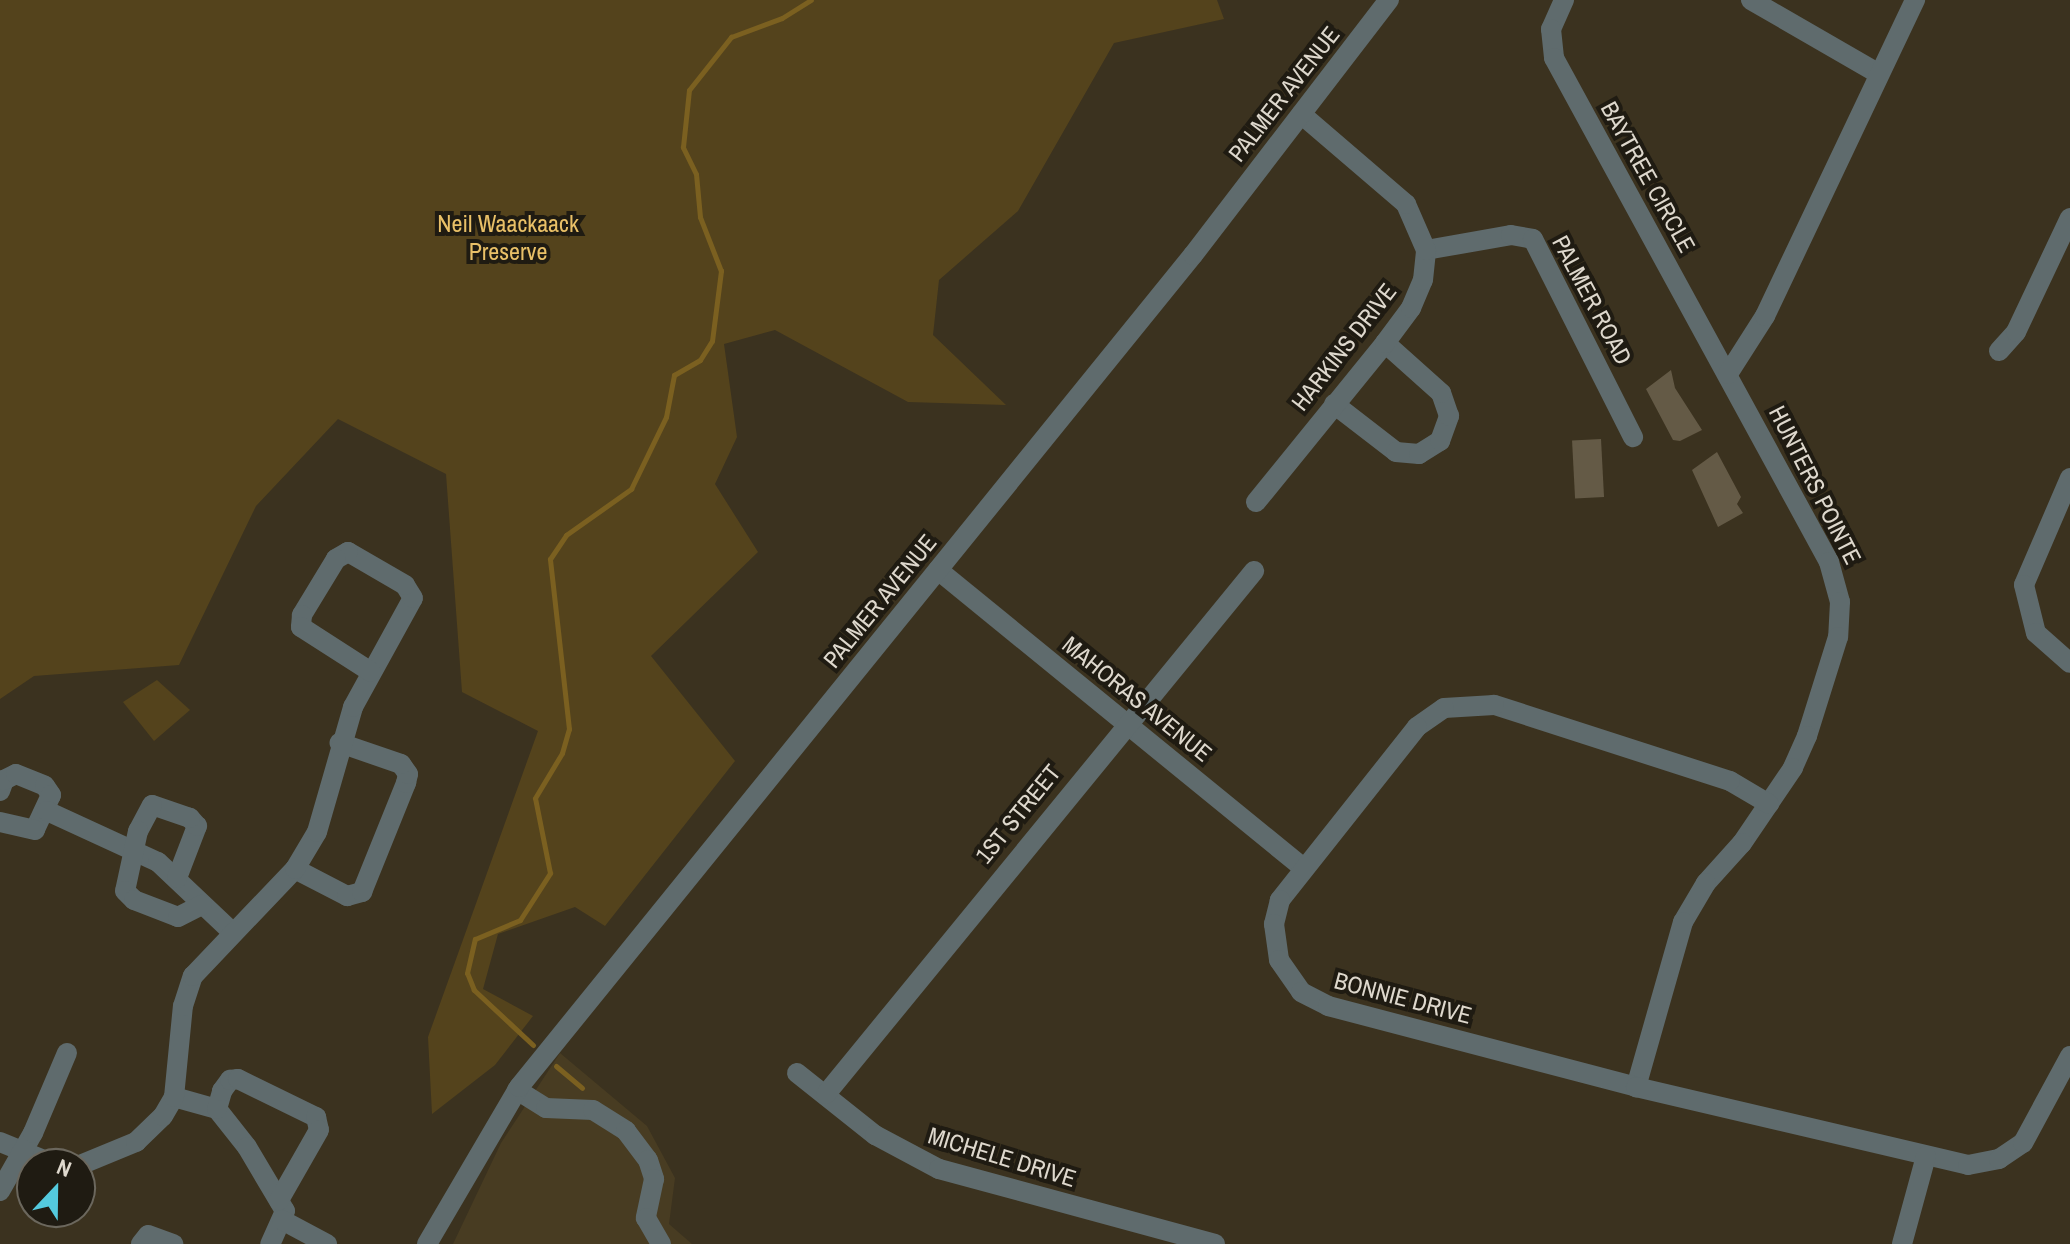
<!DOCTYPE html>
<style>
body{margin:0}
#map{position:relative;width:2070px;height:1244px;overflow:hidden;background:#3b321f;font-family:"Archivo Narrow",sans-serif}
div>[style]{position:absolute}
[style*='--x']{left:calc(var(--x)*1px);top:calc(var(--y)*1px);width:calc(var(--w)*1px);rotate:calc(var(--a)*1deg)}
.built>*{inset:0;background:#483c22}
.green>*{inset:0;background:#54431c}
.stream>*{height:5px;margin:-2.5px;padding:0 2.5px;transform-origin:2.5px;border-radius:2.5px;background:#7b6020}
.building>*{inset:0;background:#645a46;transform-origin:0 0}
.minor>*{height:20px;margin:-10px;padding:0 10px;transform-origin:10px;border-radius:10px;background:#5f6b6d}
span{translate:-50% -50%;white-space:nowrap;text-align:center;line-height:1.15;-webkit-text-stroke:8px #1f1b12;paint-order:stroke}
.street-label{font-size:24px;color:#ded8cd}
.park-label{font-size:24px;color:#e9c067}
.north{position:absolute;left:16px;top:1148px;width:80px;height:80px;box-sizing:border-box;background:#1f1b12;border:2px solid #6b675d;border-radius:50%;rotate:22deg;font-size:22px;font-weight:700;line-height:32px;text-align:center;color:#ded8cd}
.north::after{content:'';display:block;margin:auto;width:28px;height:36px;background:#54cade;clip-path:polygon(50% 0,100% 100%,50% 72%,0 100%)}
</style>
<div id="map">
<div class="built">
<i style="clip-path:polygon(560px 1053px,647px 1126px,675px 1178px,669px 1224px,692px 1244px,453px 1244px,501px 1143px)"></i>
</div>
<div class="green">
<i style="clip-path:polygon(0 0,1217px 0,1224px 19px,1114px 43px,1018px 211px,939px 280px,933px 335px,1006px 405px,908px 402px,775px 330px,724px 344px,737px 437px,715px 484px,758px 552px,651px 656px,735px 761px,605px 926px,575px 907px,498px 934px,483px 989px,533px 1016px,495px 1065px,432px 1114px,428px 1037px,538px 731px,462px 692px,446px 474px,338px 419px,256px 506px,179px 665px,34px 676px,0 699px)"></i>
<i style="clip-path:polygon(157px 680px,190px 710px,154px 741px,123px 702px)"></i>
</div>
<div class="stream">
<i style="--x:533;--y:1045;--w:81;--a:-137"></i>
<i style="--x:474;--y:990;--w:18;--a:-112"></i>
<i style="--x:467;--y:973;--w:35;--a:-77"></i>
<i style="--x:475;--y:939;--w:49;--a:-22.9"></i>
<i style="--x:520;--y:920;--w:56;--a:-57.4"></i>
<i style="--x:550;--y:873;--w:76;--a:-101.3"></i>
<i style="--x:535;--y:798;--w:52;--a:-59"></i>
<i style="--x:562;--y:753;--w:25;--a:-74"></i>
<i style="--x:569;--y:729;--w:171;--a:-96.4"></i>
<i style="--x:550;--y:559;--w:29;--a:-56"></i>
<i style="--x:566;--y:535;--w:80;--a:-35.3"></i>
<i style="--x:631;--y:489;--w:80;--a:-64.1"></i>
<i style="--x:666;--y:417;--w:43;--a:-79.2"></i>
<i style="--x:674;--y:375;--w:30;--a:-30"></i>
<i style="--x:700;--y:360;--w:22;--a:-58"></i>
<i style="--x:712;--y:341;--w:71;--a:-82.7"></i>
<i style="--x:721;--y:271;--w:58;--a:-111.3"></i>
<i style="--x:700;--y:217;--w:43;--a:-95.3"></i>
<i style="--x:696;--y:174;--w:30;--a:-116"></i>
<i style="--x:683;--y:147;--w:57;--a:-84"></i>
<i style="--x:689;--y:90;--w:68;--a:-51.6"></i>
<i style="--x:731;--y:37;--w:54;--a:-20.4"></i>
<i style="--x:782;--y:18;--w:34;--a:-32"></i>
<i style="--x:556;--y:1066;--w:34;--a:40"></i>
</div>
<div class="building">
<i style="clip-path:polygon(1671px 370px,1675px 388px,1702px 430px,1680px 441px,1673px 440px,1646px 389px)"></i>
<i style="left:1601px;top:439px;width:58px;height:29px;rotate:87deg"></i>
<i style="clip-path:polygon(1717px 452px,1741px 497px,1737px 504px,1743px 513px,1718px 527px,1692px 470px)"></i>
</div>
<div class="minor">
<i style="--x:1564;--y:0;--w:32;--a:114"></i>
<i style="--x:1551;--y:29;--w:29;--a:84"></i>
<i style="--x:1554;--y:58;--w:574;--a:61.38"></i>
<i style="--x:1829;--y:562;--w:41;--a:74.6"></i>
<i style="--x:1840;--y:602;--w:35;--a:93"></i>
<i style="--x:1838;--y:637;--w:104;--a:107.4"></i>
<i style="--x:1807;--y:736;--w:35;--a:114"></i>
<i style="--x:1793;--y:768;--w:91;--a:124.2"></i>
<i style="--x:1742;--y:843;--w:54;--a:132"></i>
<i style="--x:1706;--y:883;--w:45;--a:120.5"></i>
<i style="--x:1683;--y:922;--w:172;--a:105.9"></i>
<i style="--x:1751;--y:0;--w:148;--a:30"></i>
<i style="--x:1426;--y:250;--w:86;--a:-10"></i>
<i style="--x:1511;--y:235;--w:22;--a:10"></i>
<i style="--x:1533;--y:239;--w:222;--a:63.2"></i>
<i style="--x:1999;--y:351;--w:25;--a:-48"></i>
<i style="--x:2016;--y:332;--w:126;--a:-64.7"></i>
<i style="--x:1728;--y:374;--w:69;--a:-57.5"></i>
<i style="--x:1765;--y:316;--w:350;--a:-64.6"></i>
<i style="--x:1334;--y:404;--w:78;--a:37.7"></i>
<i style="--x:1396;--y:452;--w:23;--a:5"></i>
<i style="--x:1419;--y:454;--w:25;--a:-32"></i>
<i style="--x:1440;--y:441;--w:27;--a:-70"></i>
<i style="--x:1449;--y:416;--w:24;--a:-109"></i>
<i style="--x:1441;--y:393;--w:75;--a:-138.2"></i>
<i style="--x:2070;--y:478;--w:116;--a:113.3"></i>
<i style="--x:2024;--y:585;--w:49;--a:76"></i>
<i style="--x:2036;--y:633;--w:45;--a:41.4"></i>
<i style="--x:1256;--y:502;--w:205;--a:-50.9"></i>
<i style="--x:1385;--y:343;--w:44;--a:-53.4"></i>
<i style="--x:1411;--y:308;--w:30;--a:-67"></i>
<i style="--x:1423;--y:280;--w:30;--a:-84"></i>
<i style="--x:1426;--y:250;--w:50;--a:-113.5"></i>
<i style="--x:1406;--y:204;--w:138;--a:-139.4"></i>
<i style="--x:938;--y:570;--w:472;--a:39.2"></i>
<i style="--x:0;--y:791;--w:12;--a:-70"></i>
<i style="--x:4;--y:780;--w:13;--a:-27"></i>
<i style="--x:16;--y:774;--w:31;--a:22"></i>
<i style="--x:45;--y:786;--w:11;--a:56"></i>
<i style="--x:51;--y:795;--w:38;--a:115"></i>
<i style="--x:35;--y:830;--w:36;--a:-167"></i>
<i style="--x:1769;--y:804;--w:45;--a:-149.5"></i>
<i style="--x:1730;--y:781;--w:248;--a:-162.1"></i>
<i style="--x:1494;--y:705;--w:50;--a:176.6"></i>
<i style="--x:1444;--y:708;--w:33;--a:145"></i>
<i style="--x:1417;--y:727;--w:221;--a:128.4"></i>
<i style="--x:1280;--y:900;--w:25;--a:104"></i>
<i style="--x:1274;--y:924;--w:36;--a:82"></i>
<i style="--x:1279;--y:960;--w:39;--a:55"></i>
<i style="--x:1301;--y:992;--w:30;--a:27"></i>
<i style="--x:1328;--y:1006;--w:318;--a:14.7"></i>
<i style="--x:1636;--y:1087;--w:341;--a:13.2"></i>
<i style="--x:1968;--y:1165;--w:32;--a:-11"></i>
<i style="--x:1999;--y:1159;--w:29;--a:-34"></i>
<i style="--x:2023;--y:1143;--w:99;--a:-61.6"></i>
<i style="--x:47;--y:811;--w:122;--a:24.7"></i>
<i style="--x:158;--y:862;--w:102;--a:43.4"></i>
<i style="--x:295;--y:869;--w:59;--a:27.4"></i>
<i style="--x:347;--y:896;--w:16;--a:-15"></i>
<i style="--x:362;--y:892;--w:118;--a:-68"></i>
<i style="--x:406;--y:783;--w:9;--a:-77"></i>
<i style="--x:408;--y:774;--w:12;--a:-125"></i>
<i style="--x:401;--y:764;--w:65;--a:-161"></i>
<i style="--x:177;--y:878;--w:56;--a:-69"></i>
<i style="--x:197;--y:826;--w:11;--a:-131"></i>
<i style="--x:190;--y:818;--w:40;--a:-161.1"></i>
<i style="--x:152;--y:805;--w:30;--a:118"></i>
<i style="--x:138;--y:831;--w:61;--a:102.2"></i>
<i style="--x:125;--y:891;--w:13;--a:45"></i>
<i style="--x:134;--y:900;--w:47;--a:21.1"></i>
<i style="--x:178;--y:917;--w:27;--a:-27"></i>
<i style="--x:797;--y:1073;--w:100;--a:38.5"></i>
<i style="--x:875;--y:1135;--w:72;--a:28"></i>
<i style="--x:939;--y:1169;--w:286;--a:15.2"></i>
<i style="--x:517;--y:1090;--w:34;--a:32"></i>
<i style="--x:546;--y:1108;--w:47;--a:2.4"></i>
<i style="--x:593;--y:1110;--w:39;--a:32"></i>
<i style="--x:626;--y:1131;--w:36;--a:53"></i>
<i style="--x:648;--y:1160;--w:20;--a:72"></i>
<i style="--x:654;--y:1179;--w:40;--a:102"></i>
<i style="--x:646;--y:1218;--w:30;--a:60"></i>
<i style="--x:826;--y:1094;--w:676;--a:-50.7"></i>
<i style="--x:174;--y:1097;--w:45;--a:15.6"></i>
<i style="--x:217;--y:1109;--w:48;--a:51.7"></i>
<i style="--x:247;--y:1147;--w:74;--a:59.3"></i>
<i style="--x:285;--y:1211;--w:36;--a:114"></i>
<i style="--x:217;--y:1109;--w:19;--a:-74"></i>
<i style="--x:222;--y:1091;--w:14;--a:-54"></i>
<i style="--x:230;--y:1080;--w:8;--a:-7"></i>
<i style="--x:238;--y:1079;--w:87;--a:26"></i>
<i style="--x:316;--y:1117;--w:13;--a:77"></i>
<i style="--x:319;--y:1130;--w:81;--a:119.7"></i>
<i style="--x:0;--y:1142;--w:58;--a:22.2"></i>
<i style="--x:80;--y:1165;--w:61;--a:-22.3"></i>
<i style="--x:136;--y:1142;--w:37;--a:-44"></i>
<i style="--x:163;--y:1116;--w:22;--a:-60"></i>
<i style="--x:174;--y:1097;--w:91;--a:-84.4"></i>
<i style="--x:183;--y:1006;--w:32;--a:-72"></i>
<i style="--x:193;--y:976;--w:148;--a:-46.4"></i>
<i style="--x:295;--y:869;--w:43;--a:-59.3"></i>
<i style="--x:317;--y:832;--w:130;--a:-73.9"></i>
<i style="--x:353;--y:707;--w:124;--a:-61.2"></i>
<i style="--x:413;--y:598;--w:15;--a:-122"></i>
<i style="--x:405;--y:585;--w:66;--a:-149.9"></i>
<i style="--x:348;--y:552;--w:14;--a:150"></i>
<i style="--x:336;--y:559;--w:66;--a:121.3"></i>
<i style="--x:302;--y:615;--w:12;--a:95"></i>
<i style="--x:301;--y:627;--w:83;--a:32.7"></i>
<i style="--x:0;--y:1191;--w:67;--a:-60.4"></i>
<i style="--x:33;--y:1133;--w:87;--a:-67"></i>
<i style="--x:282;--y:1220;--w:51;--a:28.1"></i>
<i style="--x:141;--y:1244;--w:11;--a:-52"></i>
<i style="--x:148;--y:1235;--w:27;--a:20"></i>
<i style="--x:427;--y:1244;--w:182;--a:-59.6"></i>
<i style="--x:519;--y:1087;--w:1071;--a:-50.99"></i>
<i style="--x:1193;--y:255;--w:322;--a:-52.5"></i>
<i style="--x:1902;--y:1244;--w:91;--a:-74.7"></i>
</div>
<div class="street-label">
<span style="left:1284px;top:94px;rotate:-52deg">PALMER AVENUE</span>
<span style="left:1648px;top:177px;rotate:61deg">BAYTREE CIRCLE</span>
<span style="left:1592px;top:300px;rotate:62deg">PALMER ROAD</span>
<span style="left:1344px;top:347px;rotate:-52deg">HARKINS DRIVE</span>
<span style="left:1815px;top:485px;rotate:63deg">HUNTERS POINTE</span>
<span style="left:880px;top:601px;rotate:-51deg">PALMER AVENUE</span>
<span style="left:1137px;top:699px;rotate:39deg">MAHORAS AVENUE</span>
<span style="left:1018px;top:814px;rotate:-51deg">1ST STREET</span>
<span style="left:1403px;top:998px;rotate:15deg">BONNIE DRIVE</span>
<span style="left:1002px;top:1157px;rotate:17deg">MICHELE DRIVE</span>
</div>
<div class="park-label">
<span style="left:508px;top:238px">Neil Waackaack<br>Preserve</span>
</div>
<div class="north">N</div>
</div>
